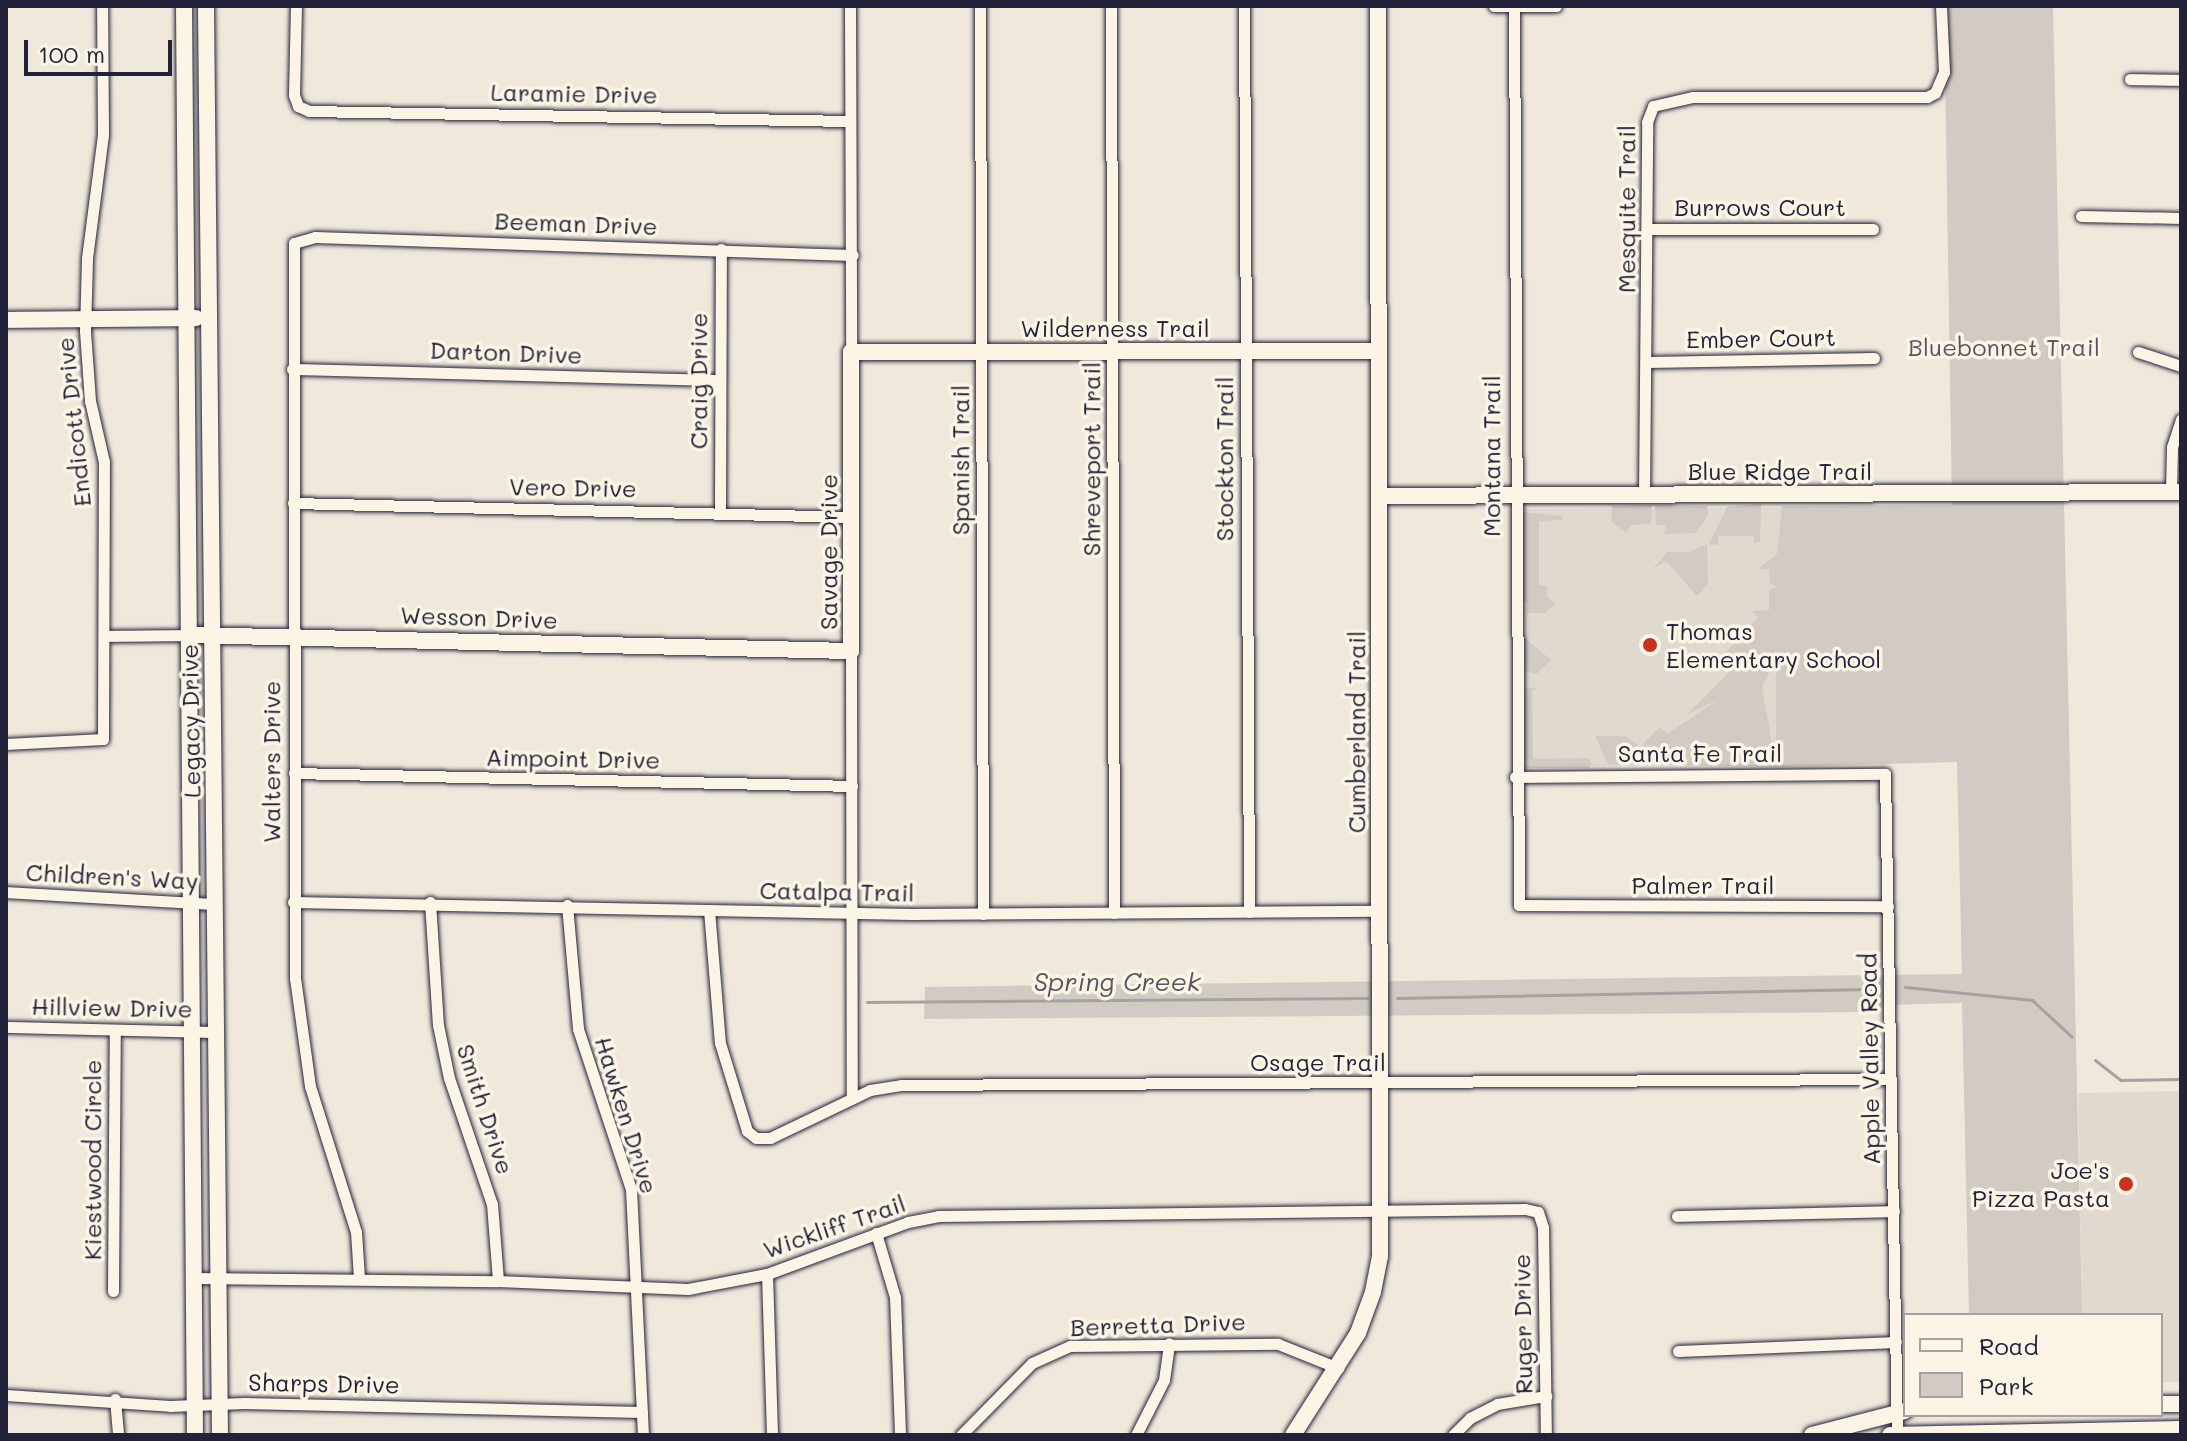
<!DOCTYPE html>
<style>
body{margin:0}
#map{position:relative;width:2187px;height:1441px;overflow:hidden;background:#efe8db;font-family:Mali,sans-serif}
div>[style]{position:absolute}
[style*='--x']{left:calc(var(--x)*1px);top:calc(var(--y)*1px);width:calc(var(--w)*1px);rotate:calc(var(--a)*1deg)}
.built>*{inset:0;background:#e0d9cf}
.green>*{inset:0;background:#d1cbc3}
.stream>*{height:3px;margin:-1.5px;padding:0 1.5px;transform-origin:1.5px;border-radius:1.5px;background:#a6a2a2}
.roads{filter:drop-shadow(0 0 2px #22223b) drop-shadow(0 0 2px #22223b)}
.street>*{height:11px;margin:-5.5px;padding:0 5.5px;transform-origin:5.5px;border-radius:5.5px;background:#fcf5e5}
.secondary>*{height:16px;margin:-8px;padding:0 8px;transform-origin:8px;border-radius:8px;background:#fcf5e5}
.primary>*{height:16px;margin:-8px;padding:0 8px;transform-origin:8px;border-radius:8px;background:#fcf5e5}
.dots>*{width:22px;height:22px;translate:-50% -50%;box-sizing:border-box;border:4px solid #fcf5e5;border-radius:50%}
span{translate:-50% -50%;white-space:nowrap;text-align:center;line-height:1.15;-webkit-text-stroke:7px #fcf5e5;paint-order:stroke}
.street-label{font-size:24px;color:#22223b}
.park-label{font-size:24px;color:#575564}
.poi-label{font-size:24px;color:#22223b}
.left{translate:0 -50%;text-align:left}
.right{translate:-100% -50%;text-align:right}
.water-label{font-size:26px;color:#575564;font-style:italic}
.frame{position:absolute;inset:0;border:8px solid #22223b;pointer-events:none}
.legend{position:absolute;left:1903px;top:1313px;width:260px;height:104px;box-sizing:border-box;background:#fcf5e5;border:2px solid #a5a1a1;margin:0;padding:10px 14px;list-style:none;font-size:24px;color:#22223b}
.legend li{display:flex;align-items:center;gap:16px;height:40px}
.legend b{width:40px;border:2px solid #a5a1a1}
.scale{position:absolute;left:24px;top:40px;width:148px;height:36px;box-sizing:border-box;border:4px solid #22223b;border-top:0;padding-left:10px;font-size:24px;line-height:28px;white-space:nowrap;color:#22223b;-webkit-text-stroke:6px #fcf5e5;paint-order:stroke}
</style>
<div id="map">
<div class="built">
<i style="clip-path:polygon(1787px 508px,1777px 576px,1776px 764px,1525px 767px,1524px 509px)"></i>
<i style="clip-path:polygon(2181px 1091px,2181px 1382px,2161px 1382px,2161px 1315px,2082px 1315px,2078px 1093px)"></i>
</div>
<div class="green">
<i style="clip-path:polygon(evenodd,1944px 6px,2053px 6px,2082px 1315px,1969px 1315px,1962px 1003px,1884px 1005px,1880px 1011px,1866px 1012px,924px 1019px,925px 987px,1962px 974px,1957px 762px,1776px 767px,1608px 764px,1595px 736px,1625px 736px,1640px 747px,1660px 727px,1667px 734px,1718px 700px,1687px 714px,1734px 667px,1723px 655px,1758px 618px,1752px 611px,1769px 610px,1769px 590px,1777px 586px,1770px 584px,1769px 569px,1758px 569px,1777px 554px,1782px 506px,1952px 505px,1944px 6px,1776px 659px,1776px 760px,1775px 761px,1762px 687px,1776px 659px)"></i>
<i style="clip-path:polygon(1761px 504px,1760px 542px,1754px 544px,1753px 536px,1718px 536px,1718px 545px,1709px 544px,1727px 507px)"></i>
<i style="clip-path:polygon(1652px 505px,1651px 524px,1631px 525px,1626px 533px,1611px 521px,1612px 506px)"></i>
<i style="clip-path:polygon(1655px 505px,1707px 506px,1708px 515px,1696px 533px,1663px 534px,1667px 525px,1656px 525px)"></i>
<i style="clip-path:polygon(1521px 512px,1562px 516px,1562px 520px,1539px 521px,1539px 585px,1547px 586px,1547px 596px,1555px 604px,1545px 613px,1527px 613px,1527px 602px,1521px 602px)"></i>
<i style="clip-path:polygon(1707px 544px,1708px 584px,1697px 596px,1666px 561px,1653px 569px,1667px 552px,1690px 552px)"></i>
<i style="clip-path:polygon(1521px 635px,1551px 660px,1537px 674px,1522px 670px)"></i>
<i style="clip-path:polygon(1539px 687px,1532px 690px,1533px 759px,1587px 758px,1592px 763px,1589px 768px,1524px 768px,1523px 689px)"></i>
</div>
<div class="stream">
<i style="--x:1905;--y:987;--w:128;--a:5.8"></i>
<i style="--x:2032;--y:1000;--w:54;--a:42.8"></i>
<i style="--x:1397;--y:998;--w:474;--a:-1.1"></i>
<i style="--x:867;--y:1002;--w:500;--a:-0.46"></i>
<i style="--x:2095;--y:1060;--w:33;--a:38"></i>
<i style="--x:2121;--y:1080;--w:60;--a:-1"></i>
</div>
<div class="roads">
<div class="street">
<i style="--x:296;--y:6;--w:89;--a:91.3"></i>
<i style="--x:294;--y:95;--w:12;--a:70"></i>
<i style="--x:298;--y:106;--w:12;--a:24"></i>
<i style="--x:309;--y:111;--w:541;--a:1.06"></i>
<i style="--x:850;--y:6;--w:346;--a:89.8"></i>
<i style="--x:980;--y:6;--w:908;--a:89.81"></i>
<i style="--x:1111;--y:6;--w:907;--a:89.81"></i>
<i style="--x:1244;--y:6;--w:906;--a:89.68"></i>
<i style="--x:1494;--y:6;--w:62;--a:0"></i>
<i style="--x:1514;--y:7;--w:898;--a:89.68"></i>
<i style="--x:1519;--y:905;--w:369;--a:0.2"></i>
<i style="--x:2130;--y:79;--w:51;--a:1.1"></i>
<i style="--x:2081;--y:216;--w:100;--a:1.1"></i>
<i style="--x:1647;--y:229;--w:226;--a:0"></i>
<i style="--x:2138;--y:352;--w:45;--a:18"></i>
<i style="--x:1648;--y:362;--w:226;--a:-1"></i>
<i style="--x:292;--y:369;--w:427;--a:1.5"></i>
<i style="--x:2171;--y:492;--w:45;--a:-88.7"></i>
<i style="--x:2172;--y:447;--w:29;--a:-72"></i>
<i style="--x:1644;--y:496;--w:374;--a:-89.5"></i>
<i style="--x:1647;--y:122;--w:17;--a:-69"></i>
<i style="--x:1653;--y:106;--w:41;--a:-12.7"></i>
<i style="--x:1693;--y:97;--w:234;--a:0"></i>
<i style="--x:1927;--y:97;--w:9;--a:-27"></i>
<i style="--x:1935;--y:93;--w:23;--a:-67"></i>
<i style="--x:1944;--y:72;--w:66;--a:-92.6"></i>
<i style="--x:293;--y:503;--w:559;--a:1.43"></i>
<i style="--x:720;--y:513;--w:264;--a:-89.8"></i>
<i style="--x:105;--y:636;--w:85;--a:-0.7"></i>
<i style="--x:851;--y:651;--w:446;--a:89.9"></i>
<i style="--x:6;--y:744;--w:97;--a:-3"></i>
<i style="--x:103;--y:739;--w:277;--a:-89.8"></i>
<i style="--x:104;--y:462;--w:63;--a:-102.9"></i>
<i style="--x:90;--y:401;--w:70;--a:-94.1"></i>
<i style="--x:85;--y:331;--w:73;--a:-88.4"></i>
<i style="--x:87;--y:258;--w:125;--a:-82.6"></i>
<i style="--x:103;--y:134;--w:128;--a:-90.4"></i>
<i style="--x:294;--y:773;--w:558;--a:1.33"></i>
<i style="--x:1515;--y:777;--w:370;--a:-0.5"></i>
<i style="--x:1885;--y:774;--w:661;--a:88.96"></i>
<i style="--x:6;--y:892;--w:210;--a:3.3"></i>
<i style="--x:293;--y:902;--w:618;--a:1.11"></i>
<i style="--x:911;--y:914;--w:470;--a:-0.4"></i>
<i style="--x:430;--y:902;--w:123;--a:86.3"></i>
<i style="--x:438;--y:1025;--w:54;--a:78.3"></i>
<i style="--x:449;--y:1078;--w:133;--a:71.2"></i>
<i style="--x:492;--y:1204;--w:77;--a:85.5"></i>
<i style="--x:567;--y:905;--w:124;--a:84.9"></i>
<i style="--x:578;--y:1029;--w:169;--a:71.7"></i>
<i style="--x:631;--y:1189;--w:246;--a:87.2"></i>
<i style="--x:709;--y:910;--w:133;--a:85.3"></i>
<i style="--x:720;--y:1043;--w:92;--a:72.9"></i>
<i style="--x:747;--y:1131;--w:11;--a:38"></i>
<i style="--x:756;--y:1138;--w:14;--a:0"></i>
<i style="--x:770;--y:1138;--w:111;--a:-25.6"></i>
<i style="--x:870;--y:1090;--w:31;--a:-9"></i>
<i style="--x:901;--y:1085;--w:990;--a:-0.35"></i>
<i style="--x:6;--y:1027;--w:211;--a:1.4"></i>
<i style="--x:1677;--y:1216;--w:217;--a:-1.3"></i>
<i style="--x:876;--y:1233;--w:67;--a:73.5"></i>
<i style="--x:895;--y:1297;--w:138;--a:87.9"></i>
<i style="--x:767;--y:1274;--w:161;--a:88.2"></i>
<i style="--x:195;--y:1278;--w:303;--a:0.6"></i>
<i style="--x:498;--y:1281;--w:190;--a:2.4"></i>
<i style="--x:688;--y:1289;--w:80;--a:-10.8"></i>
<i style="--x:767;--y:1274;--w:150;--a:-20.2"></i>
<i style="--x:908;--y:1222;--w:31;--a:-11"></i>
<i style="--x:938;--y:1216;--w:587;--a:-0.68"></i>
<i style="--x:1525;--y:1209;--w:13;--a:13"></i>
<i style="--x:1538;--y:1212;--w:16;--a:72"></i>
<i style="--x:1543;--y:1227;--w:208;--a:89.2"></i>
<i style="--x:359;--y:1278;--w:46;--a:-93.7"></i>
<i style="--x:356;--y:1232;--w:153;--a:-107.5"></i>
<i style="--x:310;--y:1086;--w:109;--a:-97.9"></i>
<i style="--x:295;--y:978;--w:735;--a:-90.08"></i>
<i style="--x:294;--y:243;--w:22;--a:-16"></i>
<i style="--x:315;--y:237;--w:538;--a:1.92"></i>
<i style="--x:113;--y:1291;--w:261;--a:-89.6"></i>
<i style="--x:1678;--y:1351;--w:218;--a:-2.4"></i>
<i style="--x:6;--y:1395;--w:164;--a:3.8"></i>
<i style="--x:170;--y:1406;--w:74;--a:-2.3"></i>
<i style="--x:244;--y:1403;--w:398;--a:1.3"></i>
<i style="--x:115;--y:1399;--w:36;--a:85"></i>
<i style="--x:961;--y:1435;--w:101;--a:-45.4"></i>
<i style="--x:1032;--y:1363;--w:42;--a:-24.1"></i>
<i style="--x:1070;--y:1346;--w:208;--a:-0.6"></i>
<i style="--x:1278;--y:1344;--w:65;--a:21.8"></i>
<i style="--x:1136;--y:1435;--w:62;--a:-63"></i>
<i style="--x:1164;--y:1380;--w:37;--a:-82"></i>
<i style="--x:1453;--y:1435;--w:24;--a:-45"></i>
<i style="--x:1470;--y:1418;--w:30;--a:-27"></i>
<i style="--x:1497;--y:1404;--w:50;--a:-9.3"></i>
</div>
<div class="secondary">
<i style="--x:184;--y:6;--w:1429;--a:89.56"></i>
<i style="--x:206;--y:6;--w:1429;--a:89.44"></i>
<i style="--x:6;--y:320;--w:190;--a:-0.6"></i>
<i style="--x:1379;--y:496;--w:802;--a:-0.29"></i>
<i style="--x:190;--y:635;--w:661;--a:1.39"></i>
<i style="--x:851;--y:651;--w:299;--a:-90"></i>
<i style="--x:851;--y:352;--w:528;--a:-0.11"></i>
<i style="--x:1293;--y:1435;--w:121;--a:-57.5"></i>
<i style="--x:1358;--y:1333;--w:44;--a:-69.9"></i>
<i style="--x:1373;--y:1292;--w:37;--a:-79"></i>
<i style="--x:1380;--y:1256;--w:1250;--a:-90.09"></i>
</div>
<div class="primary">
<i style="--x:2161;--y:1404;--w:20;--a:0"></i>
<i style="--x:1812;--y:1435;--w:96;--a:-14.5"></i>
<i style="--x:1890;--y:1435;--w:291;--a:-1.2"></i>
</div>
</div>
<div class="dots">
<i style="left:1650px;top:645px;background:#c8321e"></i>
<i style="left:2126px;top:1184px;background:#c8321e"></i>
</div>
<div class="street-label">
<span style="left:574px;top:93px;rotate:1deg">Laramie Drive</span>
<span style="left:1760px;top:207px">Burrows Court</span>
<span style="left:1626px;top:209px;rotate:-90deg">Mesquite Trail</span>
<span style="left:576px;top:223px;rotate:2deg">Beeman Drive</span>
<span style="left:1115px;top:328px">Wilderness Trail</span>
<span style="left:1761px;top:338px;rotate:-1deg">Ember Court</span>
<span style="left:506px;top:352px;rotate:2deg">Darton Drive</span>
<span style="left:698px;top:381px;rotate:-90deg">Craig Drive</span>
<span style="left:73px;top:422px;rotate:-96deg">Endicott Drive</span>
<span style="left:1491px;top:456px;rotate:-90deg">Montana Trail</span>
<span style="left:1091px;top:459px;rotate:-90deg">Shreveport Trail</span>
<span style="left:1224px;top:459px;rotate:-90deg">Stockton Trail</span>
<span style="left:960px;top:460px;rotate:-90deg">Spanish Trail</span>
<span style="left:1780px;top:471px">Blue Ridge Trail</span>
<span style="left:573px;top:487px;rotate:1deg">Vero Drive</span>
<span style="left:828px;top:552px;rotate:-90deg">Savage Drive</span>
<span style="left:479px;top:617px;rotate:2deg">Wesson Drive</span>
<span style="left:190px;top:721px;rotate:-91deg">Legacy Drive</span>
<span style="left:1356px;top:732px;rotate:-90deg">Cumberland Trail</span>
<span style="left:1700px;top:753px">Santa Fe Trail</span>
<span style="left:573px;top:758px;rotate:1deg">Aimpoint Drive</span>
<span style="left:271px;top:762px;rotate:-90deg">Walters Drive</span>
<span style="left:112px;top:876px;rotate:3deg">Children's Way</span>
<span style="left:1703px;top:885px">Palmer Trail</span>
<span style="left:837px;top:891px;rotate:1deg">Catalpa Trail</span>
<span style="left:112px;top:1007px;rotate:1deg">Hillview Drive</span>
<span style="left:1869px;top:1059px;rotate:-91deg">Apple Valley Road</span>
<span style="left:1318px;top:1062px">Osage Trail</span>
<span style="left:486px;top:1109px;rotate:72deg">Smith Drive</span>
<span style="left:627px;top:1115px;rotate:73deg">Hawken Drive</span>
<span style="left:92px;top:1160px;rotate:-90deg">Kiestwood Circle</span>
<span style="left:834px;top:1226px;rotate:-19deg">Wickliff Trail</span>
<span style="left:1158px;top:1324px;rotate:-2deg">Berretta Drive</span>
<span style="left:1522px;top:1324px;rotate:-91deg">Ruger Drive</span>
<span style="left:324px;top:1383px;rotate:1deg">Sharps Drive</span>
</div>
<div class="park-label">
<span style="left:2004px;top:347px">Bluebonnet Trail</span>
</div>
<div class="poi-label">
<span class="left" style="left:1666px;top:645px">Thomas<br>Elementary School</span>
<span class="right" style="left:2110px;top:1184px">Joe's<br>Pizza Pasta</span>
</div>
<div class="water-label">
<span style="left:1117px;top:982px">Spring Creek</span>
</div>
<div class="frame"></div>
<ul class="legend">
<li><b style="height:10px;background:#fcf5e5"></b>Road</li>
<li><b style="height:22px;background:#d1cbc3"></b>Park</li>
</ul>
<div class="scale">100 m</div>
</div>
